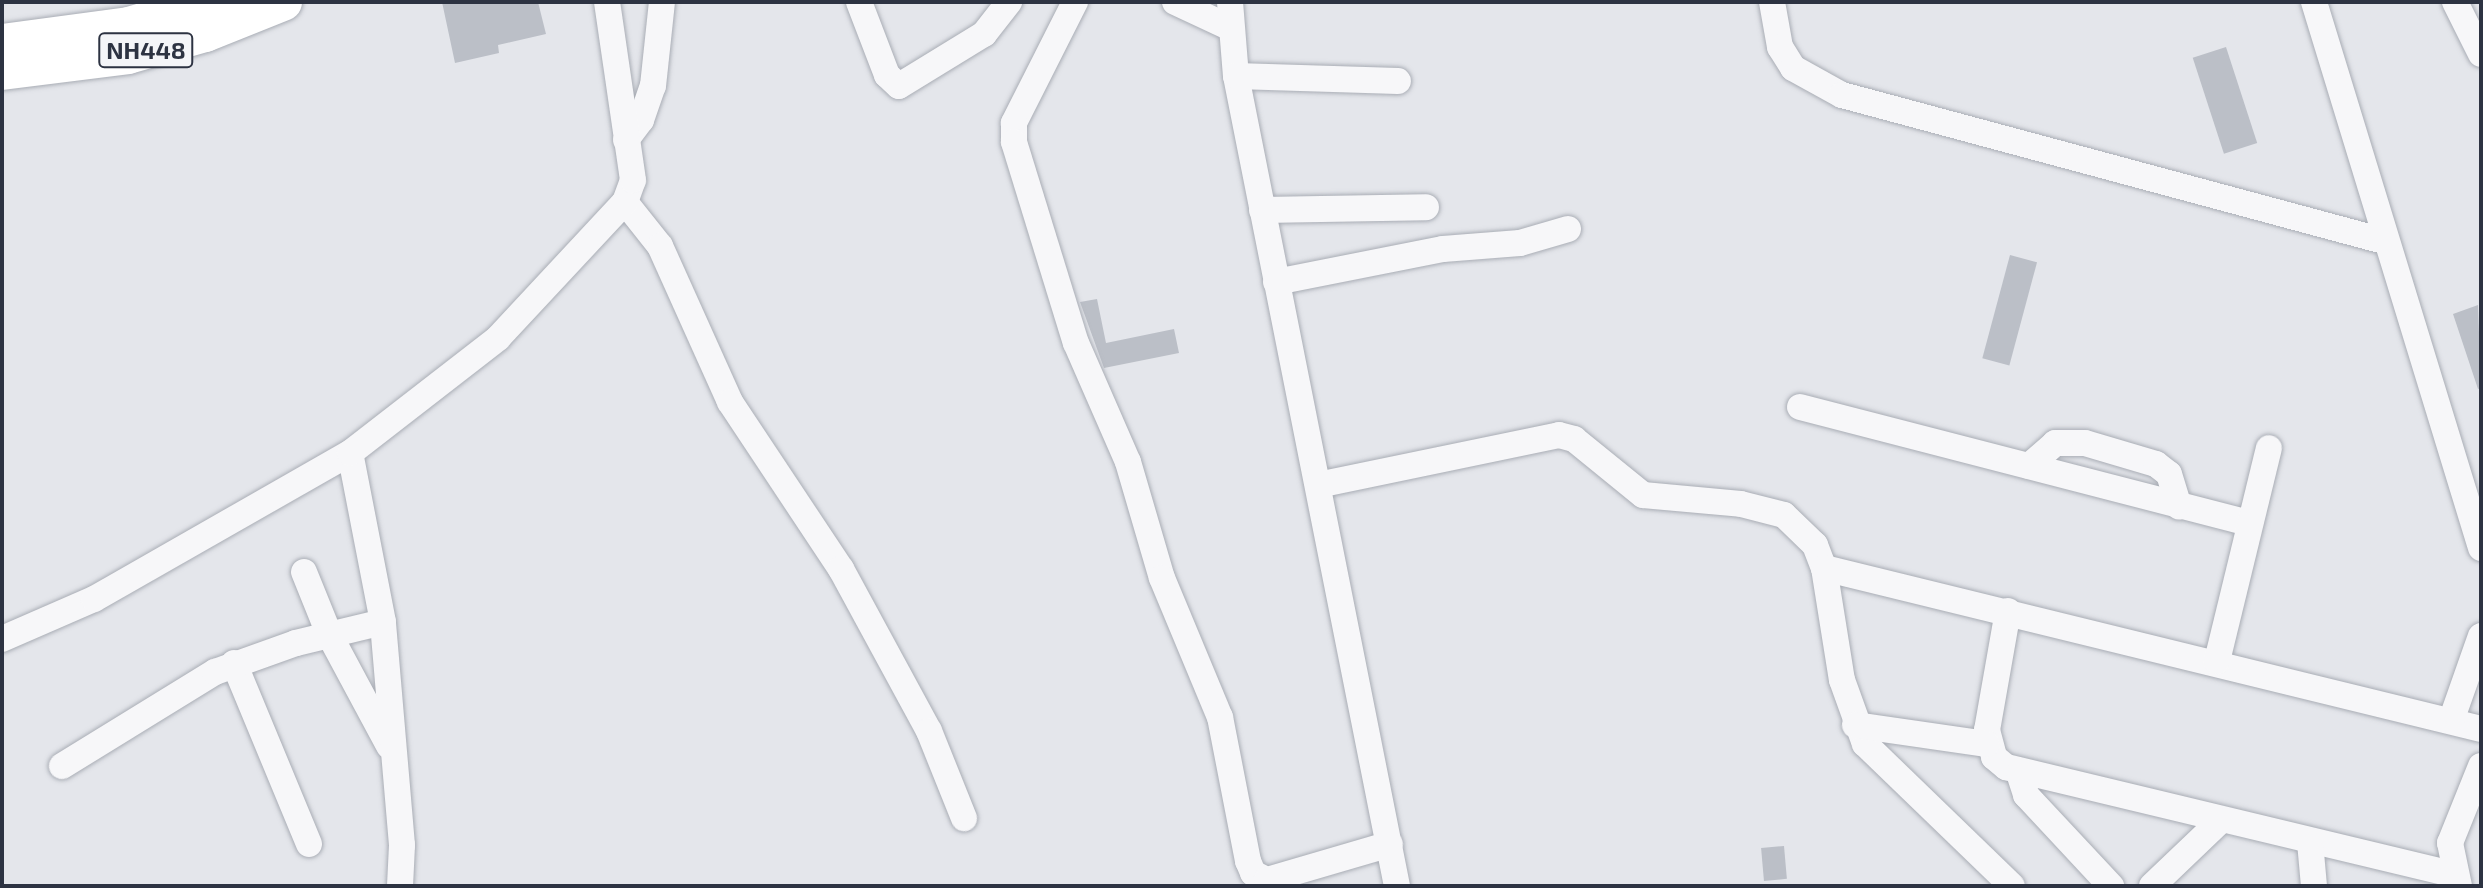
<!DOCTYPE html>
<style>
body{margin:0}
#map{position:relative;width:2483px;height:888px;overflow:hidden;background:#e4e6eb;font-family:"Exo 2",sans-serif}
div>[style]{position:absolute}
[style*='--x']{left:calc(var(--x)*1px);top:calc(var(--y)*1px);width:calc(var(--w)*1px);rotate:calc(var(--a)*1deg)}
.building>*{inset:0;background:#bbbfc7;transform-origin:0 0}
.roads{filter:drop-shadow(0 0 2px #a9adb5) drop-shadow(0 0 2px #a9adb5)}
.minor>*{height:26px;margin:-13px;padding:0 13px;transform-origin:13px;border-radius:13px;background:#f7f7f9}
.highway>*{height:38px;margin:-19px;padding:0 19px;transform-origin:19px;border-radius:19px;background:#fff}
span{translate:-50% -50%;white-space:nowrap;text-align:center;line-height:1.15;-webkit-text-stroke:8px #f4f5f8;paint-order:stroke}
.shield-label span{padding:2px 6px;background:#f4f5f8;border:2px solid;border-radius:6px;-webkit-text-stroke-width:0}
.shield-label{font-size:24px;color:#2d3342;font-weight:700}
.frame{position:absolute;inset:0;border:4px solid #2d3342;pointer-events:none}
</style>
<div id="map">
<div class="building">
<i style="clip-path:polygon(442px 2px,538px 2px,546px 34px,498px 45px,499px 53px,455px 63px)"></i>
<i style="left:2226px;top:47px;width:101px;height:35px;rotate:72deg"></i>
<i style="left:2010px;top:255px;width:28px;height:107px;rotate:15deg"></i>
<i style="clip-path:polygon(1097px 299px,1106px 343px,1174px 329px,1179px 353px,1104px 368px,1080px 302px)"></i>
<i style="clip-path:polygon(2478px 305px,2481px 388px,2478px 389px,2453px 314px)"></i>
<i style="left:1784px;top:846px;width:33px;height:23px;rotate:85deg"></i>
</div>
<div class="roads">
<div class="minor">
<i style="--x:859;--y:2;--w:78;--a:69"></i>
<i style="--x:887;--y:75;--w:16;--a:43"></i>
<i style="--x:899;--y:86;--w:100;--a:-31.5"></i>
<i style="--x:984;--y:34;--w:41;--a:-52"></i>
<i style="--x:1075;--y:2;--w:136;--a:116.8"></i>
<i style="--x:1014;--y:123;--w:19;--a:90"></i>
<i style="--x:1014;--y:142;--w:210;--a:72.9"></i>
<i style="--x:1076;--y:343;--w:130;--a:66.4"></i>
<i style="--x:1128;--y:462;--w:121;--a:73.7"></i>
<i style="--x:1162;--y:578;--w:151;--a:67.4"></i>
<i style="--x:1220;--y:717;--w:147;--a:79"></i>
<i style="--x:1248;--y:861;--w:13;--a:67"></i>
<i style="--x:1253;--y:873;--w:16;--a:27"></i>
<i style="--x:1267;--y:880;--w:128;--a:-16.3"></i>
<i style="--x:1175;--y:2;--w:62;--a:24.9"></i>
<i style="--x:1230;--y:2;--w:74;--a:85.4"></i>
<i style="--x:1236;--y:76;--w:826;--a:78.76"></i>
<i style="--x:1772;--y:2;--w:46;--a:79.9"></i>
<i style="--x:1780;--y:47;--w:25;--a:58"></i>
<i style="--x:1793;--y:68;--w:56;--a:28.9"></i>
<i style="--x:1842;--y:95;--w:561;--a:15.08"></i>
<i style="--x:2314;--y:2;--w:571;--a:72.99"></i>
<i style="--x:2455;--y:2;--w:58;--a:63.4"></i>
<i style="--x:1236;--y:76;--w:162;--a:1.8"></i>
<i style="--x:626;--y:140;--w:25;--a:-53"></i>
<i style="--x:641;--y:120;--w:36;--a:-71"></i>
<i style="--x:653;--y:86;--w:84;--a:-83.9"></i>
<i style="--x:625;--y:202;--w:56;--a:51.5"></i>
<i style="--x:660;--y:246;--w:171;--a:65.8"></i>
<i style="--x:730;--y:402;--w:201;--a:56.4"></i>
<i style="--x:841;--y:569;--w:184;--a:61.5"></i>
<i style="--x:929;--y:731;--w:94;--a:68.1"></i>
<i style="--x:1262;--y:210;--w:164;--a:-1"></i>
<i style="--x:1276;--y:282;--w:170;--a:-11.2"></i>
<i style="--x:1443;--y:249;--w:77;--a:-4.5"></i>
<i style="--x:1520;--y:243;--w:50;--a:-16.3"></i>
<i style="--x:1800;--y:407;--w:462;--a:14.5"></i>
<i style="--x:2029;--y:466;--w:35;--a:-41"></i>
<i style="--x:2055;--y:443;--w:30;--a:0"></i>
<i style="--x:2085;--y:443;--w:74;--a:16.5"></i>
<i style="--x:2156;--y:464;--w:16;--a:38"></i>
<i style="--x:2169;--y:474;--w:34;--a:73"></i>
<i style="--x:1318;--y:485;--w:246;--a:-11.7"></i>
<i style="--x:1559;--y:435;--w:16;--a:15"></i>
<i style="--x:1574;--y:439;--w:89;--a:39.1"></i>
<i style="--x:1643;--y:495;--w:98;--a:5.2"></i>
<i style="--x:1741;--y:504;--w:44;--a:14.3"></i>
<i style="--x:1784;--y:515;--w:43;--a:44.1"></i>
<i style="--x:1815;--y:545;--w:25;--a:69"></i>
<i style="--x:1824;--y:568;--w:113;--a:80.9"></i>
<i style="--x:1842;--y:680;--w:68;--a:70.2"></i>
<i style="--x:1865;--y:744;--w:204;--a:44"></i>
<i style="--x:1824;--y:568;--w:676;--a:13.77"></i>
<i style="--x:304;--y:572;--w:67;--a:68"></i>
<i style="--x:329;--y:634;--w:127;--a:61.8"></i>
<i style="--x:2008;--y:611;--w:121;--a:100"></i>
<i style="--x:1987;--y:730;--w:28;--a:75"></i>
<i style="--x:1994;--y:757;--w:16;--a:40"></i>
<i style="--x:2006;--y:767;--w:460;--a:13.5"></i>
<i style="--x:2;--y:639;--w:100;--a:-23.5"></i>
<i style="--x:94;--y:599;--w:295;--a:-29.7"></i>
<i style="--x:2217;--y:661;--w:219;--a:-76.3"></i>
<i style="--x:234;--y:663;--w:196;--a:67.5"></i>
<i style="--x:2451;--y:721;--w:90;--a:-70.6"></i>
<i style="--x:1855;--y:725;--w:133;--a:8.2"></i>
<i style="--x:62;--y:766;--w:180;--a:-31.6"></i>
<i style="--x:215;--y:672;--w:86;--a:-19.7"></i>
<i style="--x:296;--y:643;--w:89;--a:-13.6"></i>
<i style="--x:2019;--y:773;--w:23;--a:72"></i>
<i style="--x:2026;--y:795;--w:125;--a:47"></i>
<i style="--x:2310;--y:842;--w:44;--a:84.8"></i>
<i style="--x:400;--y:886;--w:41;--a:-87.2"></i>
<i style="--x:402;--y:845;--w:224;--a:-94.9"></i>
<i style="--x:383;--y:622;--w:172;--a:-101"></i>
<i style="--x:350;--y:453;--w:187;--a:-37.8"></i>
<i style="--x:498;--y:338;--w:186;--a:-47"></i>
<i style="--x:625;--y:202;--w:23;--a:-70"></i>
<i style="--x:633;--y:180;--w:180;--a:-98.3"></i>
<i style="--x:2152;--y:886;--w:94;--a:-43.7"></i>
<i style="--x:2459;--y:886;--w:44;--a:-101.8"></i>
<i style="--x:2450;--y:843;--w:83;--a:-68.1"></i>
</div>
<div class="highway">
<i style="--x:2;--y:43;--w:128;--a:-7.6"></i>
<i style="--x:129;--y:26;--w:84;--a:-16.5"></i>
<i style="--x:2;--y:71;--w:127;--a:-7.2"></i>
<i style="--x:128;--y:55;--w:80;--a:-15.9"></i>
<i style="--x:205;--y:33;--w:84;--a:-21.7"></i>
</div>
</div>
<div class="shield-label">
<span style="left:146px;top:50px">NH448</span>
</div>
<div class="frame"></div>
</div>
